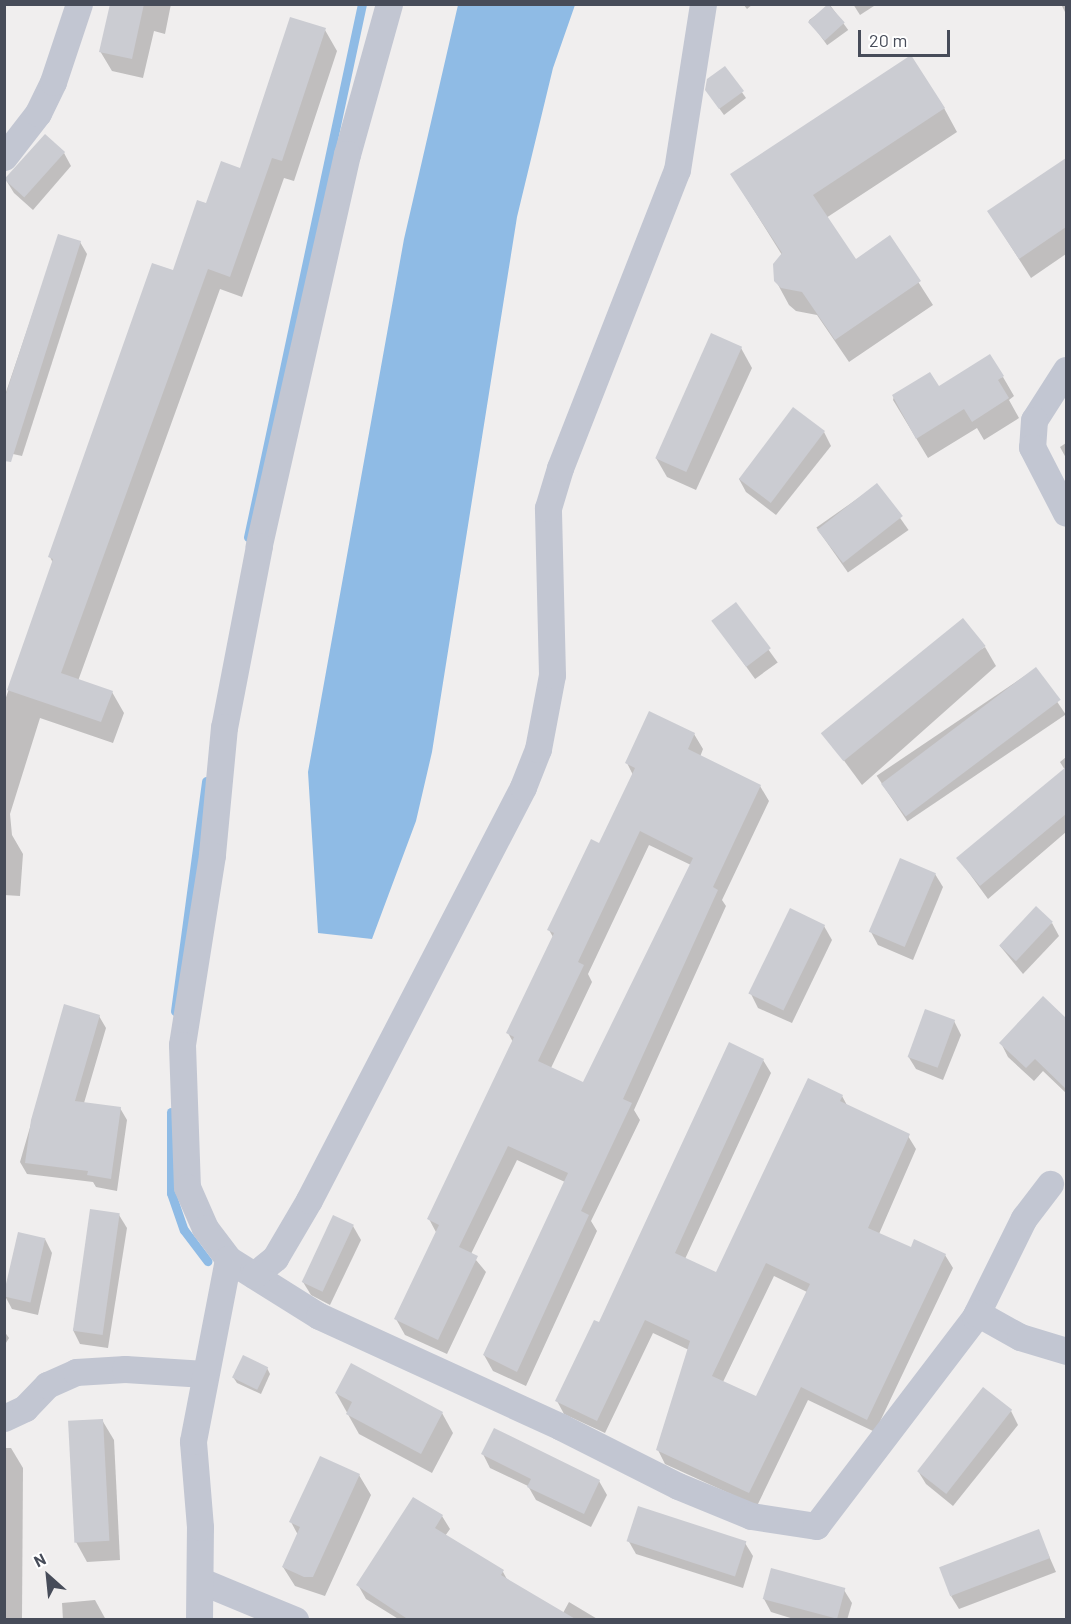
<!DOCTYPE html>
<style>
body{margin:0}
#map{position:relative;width:1071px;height:1624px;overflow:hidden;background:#f0eeee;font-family:Barlow,sans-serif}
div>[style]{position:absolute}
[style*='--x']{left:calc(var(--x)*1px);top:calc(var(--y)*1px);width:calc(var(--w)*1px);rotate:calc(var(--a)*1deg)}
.water>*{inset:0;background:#8fbbe5}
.shadow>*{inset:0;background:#0003;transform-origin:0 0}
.stream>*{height:9px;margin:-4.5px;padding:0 4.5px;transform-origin:4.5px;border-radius:4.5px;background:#8fbbe5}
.building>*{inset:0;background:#cbccd2;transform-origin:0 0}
.minor>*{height:27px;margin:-13.5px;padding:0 13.5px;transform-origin:13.5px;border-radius:13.5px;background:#c2c6d2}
span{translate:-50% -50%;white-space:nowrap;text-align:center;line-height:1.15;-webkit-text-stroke:5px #fff;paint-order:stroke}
.frame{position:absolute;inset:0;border:6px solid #474c59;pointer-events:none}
.north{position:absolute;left:18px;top:1546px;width:60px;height:60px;-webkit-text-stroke:4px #fff;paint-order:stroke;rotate:333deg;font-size:16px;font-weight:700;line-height:24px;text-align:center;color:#474c59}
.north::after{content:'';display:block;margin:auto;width:21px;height:27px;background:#474c59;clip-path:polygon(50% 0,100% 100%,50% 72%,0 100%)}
.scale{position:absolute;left:858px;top:30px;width:92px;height:27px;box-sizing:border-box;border:3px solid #474c59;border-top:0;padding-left:8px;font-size:18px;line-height:21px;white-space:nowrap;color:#474c59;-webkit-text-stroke:4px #fff;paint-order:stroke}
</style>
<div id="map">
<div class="water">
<i style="clip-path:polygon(458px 5px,575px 5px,553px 68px,517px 217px,432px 752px,416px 821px,372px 939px,318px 933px,308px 772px,404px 239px)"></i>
</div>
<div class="shadow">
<i style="clip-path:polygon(111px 4px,171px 4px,165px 34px,154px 31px,143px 78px,112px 71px,100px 51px)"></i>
<i style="clip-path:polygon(743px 4px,753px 4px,747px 9px)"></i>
<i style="clip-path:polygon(853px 4px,877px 4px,860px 15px)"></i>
<i style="clip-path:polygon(1061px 4px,1066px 4px,1066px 14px)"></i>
<i style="left:830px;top:5px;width:31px;height:26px;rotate:54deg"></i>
<i style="clip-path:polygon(325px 30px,337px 51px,294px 181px,284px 178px,242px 297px,220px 289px,78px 681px,112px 692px,124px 713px,113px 743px,40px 718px,10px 814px,12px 835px,23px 854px,20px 896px,4px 895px,4px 703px,53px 563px,50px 557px,174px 272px,207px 205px,241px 170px)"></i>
<i style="clip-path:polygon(725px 68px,746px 98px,724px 115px,711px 97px)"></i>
<i style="clip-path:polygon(944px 108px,957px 132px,826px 218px,856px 261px,890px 238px,933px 305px,849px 362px,817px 315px,796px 311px,789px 305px,776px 281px,782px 255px,732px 175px)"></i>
<i style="clip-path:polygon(64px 153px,71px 166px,33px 210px,14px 193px,6px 180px)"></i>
<i style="clip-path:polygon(1066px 160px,1066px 254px,1031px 278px,989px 212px)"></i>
<i style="clip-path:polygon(59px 236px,80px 242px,87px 254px,22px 456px,4px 452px,4px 398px)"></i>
<i style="clip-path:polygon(741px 348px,752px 368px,696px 490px,667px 477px,656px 458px)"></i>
<i style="clip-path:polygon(1003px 377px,1014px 396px,1009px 400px,1019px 418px,984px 440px,977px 428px,928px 458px,893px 400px,894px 396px)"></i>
<i style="clip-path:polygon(824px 432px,831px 446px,776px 515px,746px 492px,739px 479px)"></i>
<i style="clip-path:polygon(1066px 443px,1066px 458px,1060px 447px)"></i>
<i style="left:877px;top:485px;width:55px;height:74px;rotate:55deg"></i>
<i style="left:736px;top:605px;width:71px;height:28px;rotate:54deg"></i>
<i style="clip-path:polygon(985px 647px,996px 666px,862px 785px,828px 739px)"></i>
<i style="left:1035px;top:669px;width:55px;height:191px;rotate:56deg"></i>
<i style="clip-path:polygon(evenodd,694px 734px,703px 749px,700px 757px,760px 786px,769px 801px,722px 900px,726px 906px,634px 1110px,640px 1120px,591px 1221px,597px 1231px,526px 1386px,493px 1371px,484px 1355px,565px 1182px,517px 1160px,471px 1254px,486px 1272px,447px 1354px,405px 1335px,396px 1319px,437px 1234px,429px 1219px,513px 1042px,508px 1033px,553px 937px,549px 930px,599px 845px,633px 775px,627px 763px,694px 734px,649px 845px,691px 865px,583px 1084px,551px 1068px,592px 982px,588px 974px,649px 845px)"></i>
<i style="clip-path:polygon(1066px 757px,1066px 832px,988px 899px,958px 858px,1065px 770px,1060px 762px)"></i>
<i style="clip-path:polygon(935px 874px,943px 887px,913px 960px,878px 945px,871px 932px)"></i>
<i style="clip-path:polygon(1052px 923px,1059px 936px,1023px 974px,1000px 946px)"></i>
<i style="clip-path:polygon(824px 926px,832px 940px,792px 1023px,758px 1008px,751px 994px)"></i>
<i style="clip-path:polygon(1043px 998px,1066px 1022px,1066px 1093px,1043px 1071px,1034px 1081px,1008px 1057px,1001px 1043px)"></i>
<i style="clip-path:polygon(65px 1006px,99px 1016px,106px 1028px,84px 1103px,120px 1108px,127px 1120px,117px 1191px,96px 1187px,93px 1182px,27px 1174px,20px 1162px)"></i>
<i style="clip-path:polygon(954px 1021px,961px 1035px,943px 1080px,916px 1069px,908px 1056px)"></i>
<i style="clip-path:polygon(evenodd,763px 1060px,771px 1073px,685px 1259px,717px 1274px,842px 1096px,848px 1107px,908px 1136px,916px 1149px,879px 1234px,911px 1249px,945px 1255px,953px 1268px,875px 1432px,808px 1400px,757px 1506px,665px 1464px,658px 1450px,689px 1350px,653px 1333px,605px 1433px,564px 1414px,557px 1401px,763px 1060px,774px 1276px,807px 1292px,757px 1398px,723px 1382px,774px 1276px)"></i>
<i style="clip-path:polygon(119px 1215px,127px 1228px,108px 1348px,80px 1344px,73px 1330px)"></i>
<i style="clip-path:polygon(353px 1226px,361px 1240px,330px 1305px,311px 1295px,303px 1282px)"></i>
<i style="clip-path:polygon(45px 1239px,52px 1253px,38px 1315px,12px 1309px,5px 1296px)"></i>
<i style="clip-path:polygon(4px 1331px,9px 1338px,4px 1346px)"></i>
<i style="clip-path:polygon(267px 1368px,270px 1374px,261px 1394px,237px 1383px,233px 1377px)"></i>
<i style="clip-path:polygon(336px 1393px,442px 1413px,453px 1433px,432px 1473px,359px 1434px)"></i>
<i style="clip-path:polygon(1011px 1411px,1018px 1425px,953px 1506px,926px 1484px,918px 1471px)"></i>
<i style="clip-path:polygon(102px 1420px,114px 1440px,120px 1560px,87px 1562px,76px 1542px)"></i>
<i style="clip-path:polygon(4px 1448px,11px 1448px,23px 1468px,22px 1620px,4px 1620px)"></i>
<i style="clip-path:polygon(483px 1454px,599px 1481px,607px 1495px,591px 1527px,536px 1500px,528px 1486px,490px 1468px)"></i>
<i style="clip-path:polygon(359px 1475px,371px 1495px,325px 1596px,295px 1586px,283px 1567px,298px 1535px,291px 1522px)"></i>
<i style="clip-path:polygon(442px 1516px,450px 1529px,445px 1536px,503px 1572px,508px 1581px,563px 1613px,569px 1602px,599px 1620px,400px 1620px,366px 1599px,358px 1585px)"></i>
<i style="clip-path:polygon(1038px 1531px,1056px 1572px,959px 1609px,951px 1596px)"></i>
<i style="clip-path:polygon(628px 1540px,745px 1543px,753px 1556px,743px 1588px,636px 1554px)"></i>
<i style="clip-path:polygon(844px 1590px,852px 1603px,847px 1620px,797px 1620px,771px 1612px,764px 1599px)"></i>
<i style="clip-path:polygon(95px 1600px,106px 1620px,63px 1620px,62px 1603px)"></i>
</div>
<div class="stream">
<i style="--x:248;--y:537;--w:545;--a:-77.93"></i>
<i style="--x:175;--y:1011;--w:232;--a:-82.3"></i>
<i style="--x:171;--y:1112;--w:81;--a:90"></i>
<i style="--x:171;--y:1193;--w:39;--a:71"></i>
<i style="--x:184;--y:1230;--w:39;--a:53"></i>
</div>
<div class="building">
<i style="clip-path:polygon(110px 4px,144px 4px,132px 59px,99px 52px)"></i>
<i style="left:828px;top:4px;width:25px;height:27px;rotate:48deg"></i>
<i style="clip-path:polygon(290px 17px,326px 28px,282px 161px,272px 158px,230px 277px,208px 269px,61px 673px,113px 691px,101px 722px,7px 690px,53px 559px,48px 557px,152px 263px,173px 270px,197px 200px,206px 203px,221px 161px,240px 168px)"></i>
<i style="clip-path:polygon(911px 55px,945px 108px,813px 195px,856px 259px,890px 235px,921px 281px,835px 340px,802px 292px,781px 288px,774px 281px,773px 264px,782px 253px,730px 174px)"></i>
<i style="clip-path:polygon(725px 66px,744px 91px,719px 109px,705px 90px,707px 79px)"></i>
<i style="left:45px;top:134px;width:27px;height:61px;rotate:42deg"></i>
<i style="clip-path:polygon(1066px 158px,1066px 227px,1019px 259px,987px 211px)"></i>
<i style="clip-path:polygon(58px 234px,81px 241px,11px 462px,4px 461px,4px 400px)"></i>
<i style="left:711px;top:333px;width:34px;height:137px;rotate:24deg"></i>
<i style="clip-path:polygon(990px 354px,1004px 376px,998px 380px,1009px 398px,972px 422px,964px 409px,916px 439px,892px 395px,930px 372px,939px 386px)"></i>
<i style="left:793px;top:407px;width:40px;height:90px;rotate:37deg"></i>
<i style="left:877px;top:483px;width:42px;height:76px;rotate:52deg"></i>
<i style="left:736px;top:602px;width:58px;height:31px;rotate:53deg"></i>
<i style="left:963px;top:618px;width:36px;height:183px;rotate:51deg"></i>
<i style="left:1036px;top:667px;width:41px;height:194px;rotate:53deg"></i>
<i style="clip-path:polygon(evenodd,649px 711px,695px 733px,688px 749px,761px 785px,713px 887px,718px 890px,623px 1099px,632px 1103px,581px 1211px,589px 1215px,517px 1372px,483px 1355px,568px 1173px,508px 1146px,459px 1247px,478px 1256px,438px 1340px,394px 1319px,439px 1225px,427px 1219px,514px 1037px,506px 1033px,554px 933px,547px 930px,591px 839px,599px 843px,635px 768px,625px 763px,649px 711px,640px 831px,693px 858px,583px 1082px,538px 1061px,584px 965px,578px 962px,640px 831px)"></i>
<i style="clip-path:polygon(1066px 767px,1066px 814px,980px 886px,956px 858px)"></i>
<i style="left:900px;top:858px;width:39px;height:80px;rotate:23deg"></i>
<i style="left:1036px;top:906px;width:23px;height:54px;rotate:43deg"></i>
<i style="left:790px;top:908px;width:39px;height:95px;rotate:26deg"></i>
<i style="clip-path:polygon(1043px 996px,1066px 1018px,1066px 1089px,1035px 1059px,1026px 1068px,999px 1043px)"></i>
<i style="clip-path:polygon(64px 1004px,100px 1015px,75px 1101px,121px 1107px,111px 1179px,87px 1175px,88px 1171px,25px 1163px,31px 1120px)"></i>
<i style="left:925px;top:1009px;width:32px;height:51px;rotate:20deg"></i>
<i style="clip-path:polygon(evenodd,729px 1042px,764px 1059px,675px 1253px,716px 1272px,808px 1078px,843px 1095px,840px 1101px,910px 1134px,868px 1228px,911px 1247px,914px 1239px,946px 1254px,867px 1420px,801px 1387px,749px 1493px,656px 1450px,690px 1341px,645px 1320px,597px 1421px,555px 1401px,594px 1320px,599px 1322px,729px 1042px,766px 1263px,810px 1284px,756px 1396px,712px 1376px,766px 1263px)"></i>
<i style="left:90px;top:1209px;width:30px;height:123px;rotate:8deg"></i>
<i style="left:333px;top:1215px;width:23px;height:74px;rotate:25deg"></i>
<i style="left:18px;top:1232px;width:28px;height:66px;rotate:13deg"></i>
<i style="left:243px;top:1355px;width:28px;height:25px;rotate:26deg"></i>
<i style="clip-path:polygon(351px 1363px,443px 1412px,421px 1454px,346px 1414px,352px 1402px,335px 1393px)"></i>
<i style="left:983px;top:1387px;width:37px;height:107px;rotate:38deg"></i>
<i style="left:103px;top:1419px;width:122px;height:35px;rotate:87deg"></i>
<i style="clip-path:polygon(494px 1428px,600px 1480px,584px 1514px,527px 1487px,531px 1479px,481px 1454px)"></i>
<i style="clip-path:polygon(320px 1456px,360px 1474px,313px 1577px,304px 1577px,282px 1567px,300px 1527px,289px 1522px)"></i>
<i style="clip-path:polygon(413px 1497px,443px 1515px,435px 1528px,504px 1570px,501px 1575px,577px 1620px,409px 1620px,356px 1585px)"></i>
<i style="left:638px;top:1506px;width:114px;height:37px;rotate:18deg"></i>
<i style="left:1039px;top:1529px;width:31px;height:107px;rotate:69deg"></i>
<i style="left:771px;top:1568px;width:77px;height:32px;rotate:15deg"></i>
</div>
<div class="minor">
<i style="--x:389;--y:4;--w:156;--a:105.6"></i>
<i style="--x:347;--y:154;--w:402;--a:102.7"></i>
<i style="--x:259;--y:546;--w:184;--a:100.9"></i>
<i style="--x:224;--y:727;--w:129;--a:95.4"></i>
<i style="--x:212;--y:855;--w:192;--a:99"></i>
<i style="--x:182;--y:1045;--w:142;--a:88"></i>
<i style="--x:187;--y:1187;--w:45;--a:66.3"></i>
<i style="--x:205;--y:1228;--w:39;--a:53"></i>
<i style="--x:228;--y:1259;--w:107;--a:32.1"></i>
<i style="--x:319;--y:1316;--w:266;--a:24.6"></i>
<i style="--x:561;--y:1427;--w:131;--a:26.8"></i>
<i style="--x:678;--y:1486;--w:79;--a:22.3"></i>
<i style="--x:751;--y:1516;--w:66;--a:8.7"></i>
<i style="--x:816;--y:1526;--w:263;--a:-52.7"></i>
<i style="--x:975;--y:1317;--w:110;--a:-63.7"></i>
<i style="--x:1024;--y:1218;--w:43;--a:-52.6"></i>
<i style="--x:4;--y:157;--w:56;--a:-52.3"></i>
<i style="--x:38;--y:113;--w:34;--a:-64"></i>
<i style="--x:53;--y:82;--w:82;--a:-71.6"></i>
<i style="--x:1066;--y:370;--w:59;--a:122.6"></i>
<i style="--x:1034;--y:420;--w:27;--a:94"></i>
<i style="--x:1032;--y:447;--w:74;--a:62.7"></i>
<i style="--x:254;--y:1275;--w:27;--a:-39"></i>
<i style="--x:275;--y:1258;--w:67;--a:-59.6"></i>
<i style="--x:309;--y:1200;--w:465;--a:-62.6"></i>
<i style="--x:523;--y:787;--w:41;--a:-68.5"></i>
<i style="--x:538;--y:749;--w:75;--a:-79.3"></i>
<i style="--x:552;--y:675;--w:167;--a:-91.4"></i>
<i style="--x:548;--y:508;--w:42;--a:-73.3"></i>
<i style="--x:560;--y:468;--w:320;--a:-68.6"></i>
<i style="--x:677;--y:170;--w:168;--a:-81.1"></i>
<i style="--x:977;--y:1313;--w:49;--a:29.2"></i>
<i style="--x:1020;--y:1337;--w:48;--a:16.9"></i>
<i style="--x:4;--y:1418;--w:23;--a:-25"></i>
<i style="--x:25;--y:1408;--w:32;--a:-46"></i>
<i style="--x:47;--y:1385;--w:32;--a:-24"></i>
<i style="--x:76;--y:1372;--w:49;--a:-3.5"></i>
<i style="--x:125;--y:1369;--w:80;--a:3.6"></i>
<i style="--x:201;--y:1581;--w:102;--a:22.5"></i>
<i style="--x:199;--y:1620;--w:93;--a:-89.4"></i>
<i style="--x:200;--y:1527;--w:86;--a:-94.7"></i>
<i style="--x:193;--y:1441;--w:185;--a:-79.1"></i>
</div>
<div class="frame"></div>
<div class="north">N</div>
<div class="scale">20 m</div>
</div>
